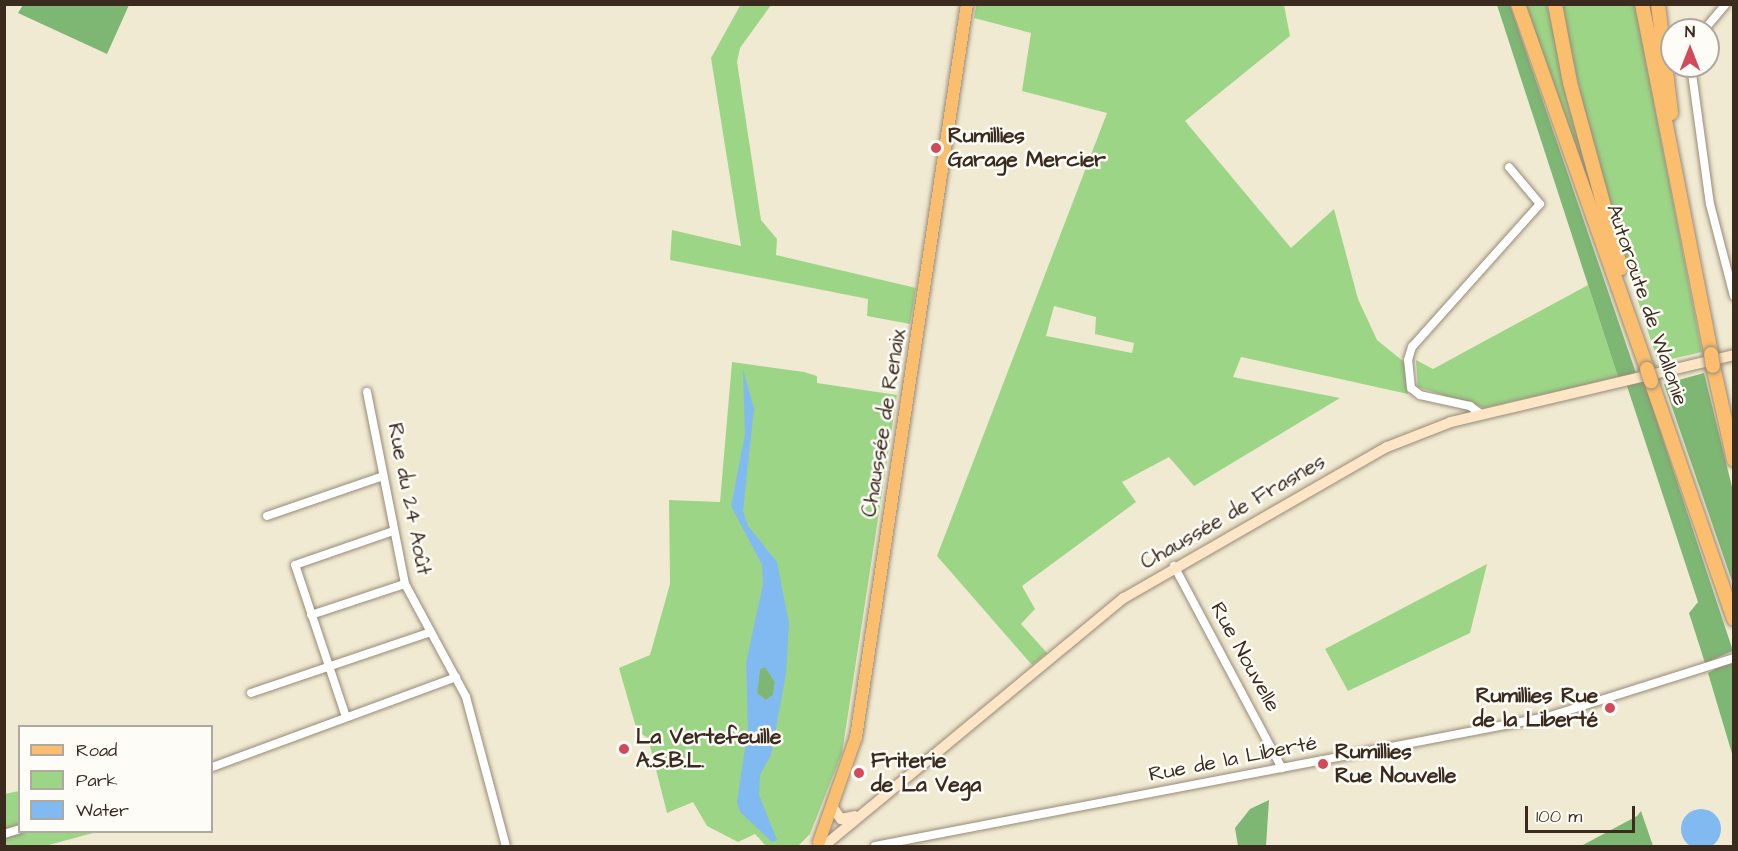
<!DOCTYPE html>
<meta charset="utf-8">
<style>
body{margin:0}
#map{position:relative;width:1738px;height:851px;overflow:hidden;background:#f1ead2;font-family:"Architects Daughter",sans-serif}
div>[style]{position:absolute}
[style*='--x']{left:calc(var(--x)*1px);top:calc(var(--y)*1px);width:calc(var(--w)*1px);rotate:calc(var(--a)*1deg)}
.green>*{inset:0;background:#9dd587}
.forest>*{inset:0;background:#7eb674}
.water>*{inset:0;background:#81b9f1}
.round{border-radius:50%}
.roads{filter:drop-shadow(0 0 2px #968a78) drop-shadow(0 0 2px #968a78)}
.street>*{height:8px;margin:-4px;padding:0 4px;transform-origin:4px;border-radius:4px;background:#fff}
.secondary>*{height:10px;margin:-5px;padding:0 5px;transform-origin:5px;border-radius:5px;background:#fde5c5}
.primary>*{height:12px;margin:-6px;padding:0 6px;transform-origin:6px;border-radius:6px;background:#fbbd6e}
.highway>*{height:14px;margin:-7px;padding:0 7px;transform-origin:7px;border-radius:7px;background:#fbbd6e}
.bridges{filter:drop-shadow(0 0 2px #968a78) drop-shadow(0 0 2px #968a78)}
.highway-bridge>*{height:14px;margin:-7px;padding:0 7px;transform-origin:7px;border-radius:7px;background:#fbbd6e}
.dots>*{width:16px;height:16px;translate:-50% -50%;box-sizing:border-box;border:3px solid #fdfcf7;border-radius:50%}
span{translate:-50% -50%;white-space:nowrap;text-align:center;line-height:1.15;-webkit-text-stroke:5px #fdfcf7;paint-order:stroke}
.poi-label{font-size:21px;color:#3b2a1e;font-weight:700}
.left{translate:0 -50%;text-align:left}
.right{translate:-100% -50%;text-align:right}
.street-label{font-size:21px;color:#3b2a1e}
.frame{position:absolute;inset:0;border:6px solid #3b2a1e;pointer-events:none}
.legend{position:absolute;left:18px;top:725px;width:195px;height:108px;box-sizing:border-box;background:#fdfcf7;border:2px solid #afa8a0;margin:0;padding:8px 10px;list-style:none;font-size:18px;color:#3b2a1e}
.legend li{display:flex;align-items:center;gap:12px;height:30px}
.legend b{width:30px;border:2px solid #afa8a0}
.north{position:absolute;left:1660px;top:18px;width:60px;height:60px;box-sizing:border-box;background:#fdfcf7;border:2px solid #afa8a0;border-radius:50%;rotate:0deg;font-size:16px;font-weight:700;line-height:24px;text-align:center;color:#3b2a1e}
.north::after{content:'';display:block;margin:auto;width:21px;height:27px;background:#d1495b;clip-path:polygon(50% 0,100% 100%,50% 72%,0 100%)}
.scale{position:absolute;left:1525px;top:806px;width:110px;height:27px;box-sizing:border-box;border:3px solid #3b2a1e;border-top:0;padding-left:8px;font-size:18px;line-height:21px;white-space:nowrap;color:#3b2a1e;-webkit-text-stroke:4px #fdfcf7;paint-order:stroke}
</style>
<div id="map">
<div class="green">
<i style="clip-path:polygon(741px 4px,771px 5px,740px 48px,737px 62px,761px 220px,777px 239px,776px 255px,916px 288px,910px 324px,867px 316px,868px 299px,670px 260px,672px 230px,741px 246px,711px 58px)"></i>
<i style="clip-path:polygon(evenodd,976px 5px,1284px 5px,1290px 36px,1185px 121px,1291px 248px,1334px 209px,1358px 299px,1377px 340px,1404px 362px,1408px 394px,1241px 357px,1233px 377px,1340px 398px,1194px 486px,1169px 457px,1122px 482px,1136px 502px,1022px 586px,1035px 609px,1021px 624px,1047px 653px,1032px 665px,937px 556px,1107px 113px,1022px 91px,1031px 33px,974px 18px,976px 5px,1054px 306px,1096px 317px,1095px 334px,1134px 343px,1132px 353px,1046px 336px,1054px 306px)"></i>
<i style="clip-path:polygon(1524px 5px,1547px 5px,1589px 182px,1587px 181px)"></i>
<i style="clip-path:polygon(1560px 5px,1635px 5px,1702px 352px,1658px 362px,1605px 199px)"></i>
<i style="clip-path:polygon(1588px 285px,1618px 377px,1484px 408px,1418px 387px,1416px 360px,1433px 369px)"></i>
<i style="clip-path:polygon(732px 362px,804px 372px,817px 376px,817px 383px,897px 395px,842px 753px,810px 834px,798px 846px,766px 846px,755px 834px,738px 842px,707px 826px,693px 802px,667px 813px,648px 738px,637px 731px,619px 668px,650px 655px,670px 584px,669px 500px,720px 502px)"></i>
<i style="clip-path:polygon(1487px 564px,1470px 633px,1348px 691px,1325px 649px)"></i>
<i style="clip-path:polygon(19px 791px,20px 832px,97px 832px,45px 846px,5px 846px,4px 794px)"></i>
</div>
<div class="forest">
<i style="clip-path:polygon(23px 5px,23px 4px,129px 5px,107px 54px,18px 13px)"></i>
<i style="clip-path:polygon(1497px 5px,1510px 5px,1636px 373px,1618px 377px)"></i>
<i style="clip-path:polygon(1704px 373px,1733px 491px,1733px 584px,1664px 384px)"></i>
<i style="clip-path:polygon(1642px 376px,1733px 651px,1705px 663px,1689px 613px,1698px 602px,1625px 380px)"></i>
<i style="clip-path:polygon(1733px 660px,1733px 757px,1708px 673px)"></i>
<i style="clip-path:polygon(765px 667px,775px 682px,773px 695px,766px 700px,757px 693px,760px 669px)"></i>
<i style="clip-path:polygon(1269px 800px,1266px 846px,1238px 846px,1235px 828px,1250px 809px)"></i>
<i style="clip-path:polygon(1641px 811px,1653px 846px,1581px 846px,1637px 816px)"></i>
</div>
<div class="water">
<i style="clip-path:polygon(evenodd,743px 369px,754px 409px,743px 511px,748px 526px,777px 562px,789px 623px,786px 674px,771px 755px,760px 775px,759px 795px,777px 840px,772px 842px,740px 812px,737px 802px,748px 728px,746px 663px,763px 584px,762px 565px,731px 506px,745px 434px,743px 369px,765px 667px,775px 682px,773px 695px,766px 700px,757px 693px,760px 669px,765px 667px)"></i>
<i class="round" style="left:1681px;top:809px;width:40px;height:40px"></i>
</div>
<div class="roads">
<div class="street">
<i style="--x:1704;--y:30;--w:34;--a:-50"></i>
<i style="--x:1691;--y:66;--w:139;--a:82.2"></i>
<i style="--x:1710;--y:204;--w:95;--a:75.4"></i>
<i style="--x:367;--y:392;--w:196;--a:78.8"></i>
<i style="--x:405;--y:584;--w:128;--a:61.6"></i>
<i style="--x:466;--y:697;--w:154;--a:75"></i>
<i style="--x:1482;--y:415;--w:15;--a:-143"></i>
<i style="--x:1470;--y:406;--w:51;--a:-167.6"></i>
<i style="--x:1420;--y:395;--w:11;--a:-142"></i>
<i style="--x:1411;--y:388;--w:28;--a:-96"></i>
<i style="--x:1408;--y:360;--w:14;--a:-73"></i>
<i style="--x:1412;--y:347;--w:192;--a:-48.2"></i>
<i style="--x:1540;--y:204;--w:48;--a:-130"></i>
<i style="--x:267;--y:516;--w:123;--a:-19"></i>
<i style="--x:1174;--y:566;--w:229;--a:61.9"></i>
<i style="--x:311;--y:615;--w:99;--a:-18.3"></i>
<i style="--x:251;--y:693;--w:190;--a:-18.7"></i>
<i style="--x:346;--y:717;--w:160;--a:-108.5"></i>
<i style="--x:295;--y:565;--w:104;--a:-19.1"></i>
<i style="--x:212;--y:767;--w:260;--a:-20.2"></i>
<i style="--x:4;--y:834;--w:17;--a:-17"></i>
<i style="--x:875;--y:846;--w:684;--a:-10.87"></i>
<i style="--x:1547;--y:717;--w:196;--a:-17.5"></i>
</div>
<div class="secondary">
<i style="--x:833;--y:808;--w:14;--a:54"></i>
<i style="--x:841;--y:819;--w:14;--a:-12"></i>
<i style="--x:825;--y:845;--w:388;--a:-39.6"></i>
<i style="--x:1124;--y:598;--w:303;--a:-29.9"></i>
<i style="--x:1387;--y:447;--w:69;--a:-21.3"></i>
<i style="--x:1451;--y:422;--w:291;--a:-13.3"></i>
</div>
<div class="primary">
<i style="--x:819;--y:842;--w:111;--a:-70.6"></i>
<i style="--x:856;--y:737;--w:741;--a:-81.39"></i>
</div>
<div class="highway">
<i style="--x:1518;--y:4;--w:387;--a:70.5"></i>
<i style="--x:1555;--y:4;--w:80;--a:79.2"></i>
<i style="--x:1570;--y:83;--w:192;--a:74.6"></i>
<i style="--x:1642;--y:4;--w:357;--a:78.8"></i>
<i style="--x:1658;--y:4;--w:110;--a:83.2"></i>
<i style="--x:1713;--y:366;--w:96;--a:77.4"></i>
<i style="--x:1651;--y:381;--w:252;--a:70.8"></i>
</div>
</div>
<div class="bridges">
<div class="highway-bridge">
<i style="--x:1711;--y:354;--w:12;--a:81"></i>
<i style="--x:1647;--y:369;--w:13;--a:72"></i>
</div>
</div>
<div class="dots">
<i style="left:936px;top:148px;background:#d1495b"></i>
<i style="left:1610px;top:708px;background:#d1495b"></i>
<i style="left:624px;top:749px;background:#d1495b"></i>
<i style="left:1323px;top:764px;background:#d1495b"></i>
<i style="left:859px;top:773px;background:#d1495b"></i>
</div>
<div class="poi-label">
<span class="left" style="left:948px;top:148px">Rumillies<br>Garage Mercier</span>
<span class="right" style="left:1598px;top:708px">Rumillies Rue<br>de la Liberté</span>
<span class="left" style="left:636px;top:749px">La Vertefeuille<br>A.S.B.L.</span>
<span class="left" style="left:1335px;top:764px">Rumillies<br>Rue Nouvelle</span>
<span class="left" style="left:871px;top:773px">Friterie<br>de La Vega</span>
</div>
<div class="street-label">
<span style="left:1647px;top:305px;rotate:71deg">Autoroute de Wallonie</span>
<span style="left:884px;top:423px;rotate:-81deg">Chaussée de Renaix</span>
<span style="left:409px;top:499px;rotate:79deg">Rue du 24 Août</span>
<span style="left:1233px;top:512px;rotate:-30deg">Chaussée de Frasnes</span>
<span style="left:1245px;top:657px;rotate:61deg">Rue Nouvelle</span>
<span style="left:1233px;top:759px;rotate:-11deg">Rue de la Liberté</span>
</div>
<div class="frame"></div>
<ul class="legend">
<li><b style="height:8px;background:#fbbd6e"></b>Road</li>
<li><b style="height:16px;background:#9dd587"></b>Park</li>
<li><b style="height:16px;background:#81b9f1"></b>Water</li>
</ul>
<div class="north">N</div>
<div class="scale">100 m</div>
</div>
